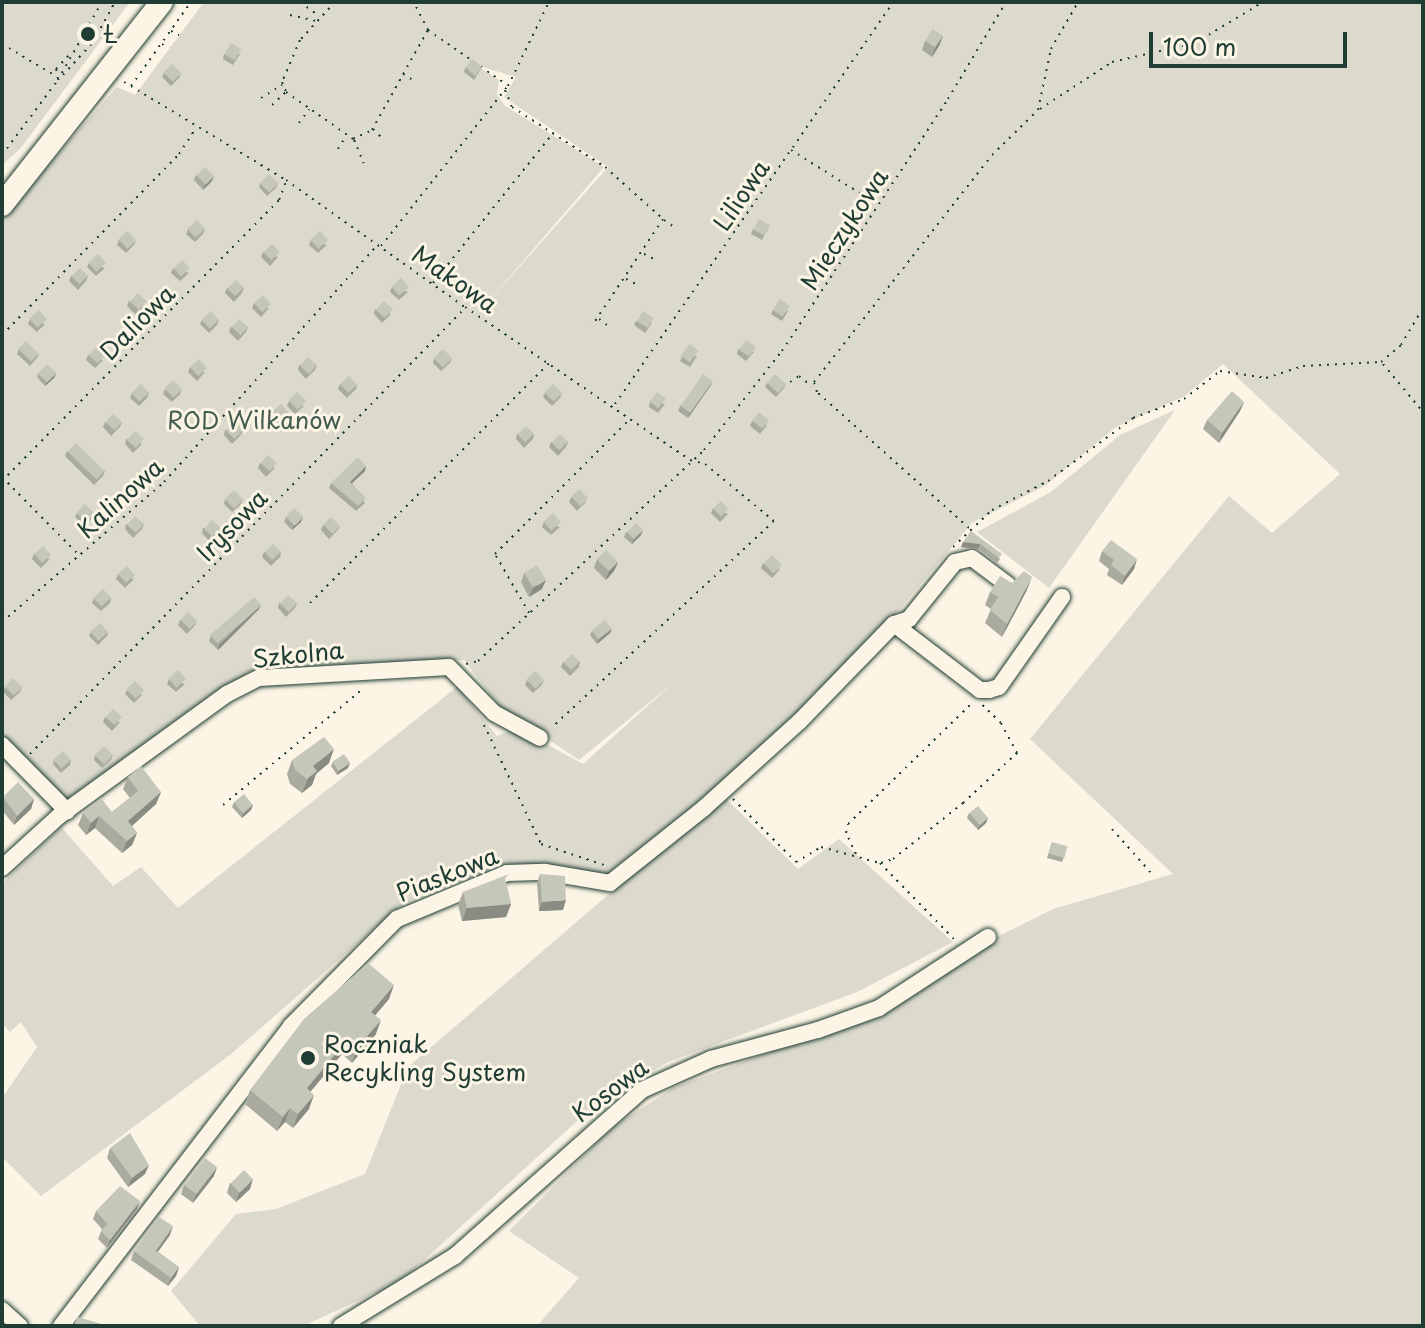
<!DOCTYPE html>
<meta charset="utf-8">
<style>
body{margin:0}
#map{position:relative;width:1425px;height:1328px;overflow:hidden;background:#fcf5e5;font-family:"Playpen Sans",sans-serif}
div>[style]{position:absolute}
[style*='--x']{left:calc(var(--x)*1px);top:calc(var(--y)*1px);width:calc(var(--w)*1px);rotate:calc(var(--a)*1deg)}
.green>*{inset:0;background:#dcdacc}
.path>*{height:2px;margin-top:-1px;transform-origin:0;background:repeating-linear-gradient(90deg,#1f3d34 0 2px,transparent 0 8px)}
.roads{filter:drop-shadow(0 0 2px #1f3d34) drop-shadow(0 0 2px #1f3d34)}
.minor>*{height:16px;margin:-8px;padding:0 8px;transform-origin:8px;border-radius:8px;background:#fcf5e5}
.major>*{height:22px;margin:-11px;padding:0 11px;transform-origin:11px;border-radius:11px;background:#fcf5e5}
.wall>*{inset:0;background:#a9ab9f}
.shaded-wall>*{inset:0;background:#8a8b82}
.building>*{inset:0;background:#c5c7b9;transform-origin:0 0}
.dots>*{width:22px;height:22px;translate:-50% -50%;box-sizing:border-box;border:4px solid #fcf5e5;border-radius:50%}
span{translate:-50% -50%;white-space:nowrap;text-align:center;line-height:1.15;-webkit-text-stroke:6px #fcf5e5;paint-order:stroke}
.poi-label{font-size:24px;color:#1f3d34}
.left{translate:0 -50%;text-align:left}
.street-label{font-size:24px;color:#1f3d34}
.park-label{font-size:24px;color:#455c52}
.frame{position:absolute;inset:0;border:4px solid #1f3d34;pointer-events:none}
.scale{position:absolute;left:1149px;top:32px;width:198px;height:36px;box-sizing:border-box;border:4px solid #1f3d34;border-top:0;padding-left:10px;font-size:24px;line-height:28px;white-space:nowrap;color:#1f3d34;-webkit-text-stroke:6px #fcf5e5;paint-order:stroke}
</style>
<div id="map">
<div class="green">
<i style="clip-path:polygon(2px 2px,130px 2px,20px 149px,2px 165px)"></i>
<i style="clip-path:polygon(evenodd,204px 2px,1423px 2px,1423px 1326px,537px 1326px,579px 1278px,509px 1231px,613px 1127px,673px 1088px,889px 1008px,991px 940px,1053px 909px,1173px 874px,1030px 739px,1229px 496px,1272px 533px,1340px 474px,1223px 364px,1185px 396px,1116px 427px,1046px 485px,972px 523px,852px 666px,741px 771px,603px 878px,521px 864px,425px 891px,400px 906px,230px 1055px,41px 1196px,2px 1157px,2px 1098px,37px 1047px,21px 1022px,10px 1032px,2px 1023px,2px 884px,61px 827px,113px 886px,141px 867px,178px 908px,457px 687px,497px 736px,517px 728px,583px 764px,673px 683px,579px 760px,500px 707px,464px 660px,249px 672px,66px 801px,2px 750px,2px 217px,117px 87px,135px 95px,204px 2px,476px 65px,516px 77px,504px 97px,608px 167px,482px 309px,604px 167px,505px 106px,497px 95px,499px 80px,476px 65px)"></i>
<i style="clip-path:polygon(1175px 410px,1049px 588px,977px 532px,1051px 492px,1120px 435px)"></i>
<i style="clip-path:polygon(723px 796px,798px 869px,839px 839px,953px 942px,857px 992px,668px 1062px,598px 1102px,401px 1281px,303px 1326px,200px 1326px,171px 1291px,236px 1214px,276px 1209px,365px 1174px,408px 1067px)"></i>
</div>
<div class="path">
<i style="--x:300;--y:2;--w:24;--a:36"></i>
<i style="--x:335;--y:2;--w:52;--a:132.6"></i>
<i style="--x:300;--y:40;--w:46;--a:113.2"></i>
<i style="--x:282;--y:82;--w:11;--a:68"></i>
<i style="--x:286;--y:92;--w:82;--a:35"></i>
<i style="--x:353;--y:139;--w:21;--a:-25"></i>
<i style="--x:372;--y:130;--w:115;--a:-60.8"></i>
<i style="--x:428;--y:30;--w:31;--a:-117"></i>
<i style="--x:290;--y:15;--w:26;--a:13"></i>
<i style="--x:428;--y:30;--w:96;--a:34.8"></i>
<i style="--x:171;--y:31;--w:9;--a:27"></i>
<i style="--x:2;--y:44;--w:61;--a:30.8"></i>
<i style="--x:162;--y:44;--w:8;--a:30"></i>
<i style="--x:403;--y:74;--w:15;--a:32"></i>
<i style="--x:63;--y:75;--w:45;--a:-47.7"></i>
<i style="--x:93;--y:42;--w:46;--a:-61.2"></i>
<i style="--x:58;--y:79;--w:10;--a:-101"></i>
<i style="--x:56;--y:69;--w:21;--a:-47"></i>
<i style="--x:124;--y:82;--w:189;--a:31.2"></i>
<i style="--x:286;--y:180;--w:219;--a:35.4"></i>
<i style="--x:465;--y:307;--w:272;--a:34.2"></i>
<i style="--x:690;--y:460;--w:16;--a:15"></i>
<i style="--x:705;--y:464;--w:89;--a:39.6"></i>
<i style="--x:774;--y:521;--w:303;--a:137.1"></i>
<i style="--x:131;--y:86;--w:103;--a:-54.5"></i>
<i style="--x:505;--y:90;--w:18;--a:68"></i>
<i style="--x:512;--y:107;--w:111;--a:32.8"></i>
<i style="--x:605;--y:167;--w:78;--a:41.9"></i>
<i style="--x:663;--y:219;--w:128;--a:123.6"></i>
<i style="--x:261;--y:98;--w:25;--a:-32"></i>
<i style="--x:272;--y:105;--w:19;--a:-43"></i>
<i style="--x:1040;--y:109;--w:86;--a:-33.1"></i>
<i style="--x:1112;--y:62;--w:85;--a:-12.9"></i>
<i style="--x:1195;--y:43;--w:79;--a:-31.1"></i>
<i style="--x:299;--y:123;--w:17;--a:-54"></i>
<i style="--x:373;--y:129;--w:11;--a:45"></i>
<i style="--x:354;--y:140;--w:25;--a:67"></i>
<i style="--x:338;--y:149;--w:15;--a:-58"></i>
<i style="--x:791;--y:150;--w:102;--a:32.1"></i>
<i style="--x:2;--y:155;--w:94;--a:-53.3"></i>
<i style="--x:58;--y:80;--w:90;--a:-60.6"></i>
<i style="--x:664;--y:220;--w:14;--a:34"></i>
<i style="--x:381;--y:246;--w:204;--a:-51.6"></i>
<i style="--x:508;--y:86;--w:93;--a:-64"></i>
<i style="--x:644;--y:254;--w:11;--a:27"></i>
<i style="--x:626;--y:279;--w:11;--a:27"></i>
<i style="--x:433;--y:283;--w:193;--a:-51.3"></i>
<i style="--x:599;--y:319;--w:10;--a:37"></i>
<i style="--x:2;--y:335;--w:253;--a:-45.6"></i>
<i style="--x:179;--y:154;--w:30;--a:-57"></i>
<i style="--x:1383;--y:364;--w:62;--a:50.2"></i>
<i style="--x:790;--y:382;--w:11;--a:-34"></i>
<i style="--x:799;--y:376;--w:16;--a:38"></i>
<i style="--x:615;--y:404;--w:489;--a:-55.3"></i>
<i style="--x:2;--y:477;--w:111;--a:45.4"></i>
<i style="--x:2;--y:481;--w:395;--a:-45.4"></i>
<i style="--x:279;--y:200;--w:19;--a:-69"></i>
<i style="--x:969;--y:528;--w:204;--a:-138.2"></i>
<i style="--x:817;--y:392;--w:10;--a:-107"></i>
<i style="--x:814;--y:382;--w:288;--a:-51.9"></i>
<i style="--x:992;--y:155;--w:64;--a:-44.4"></i>
<i style="--x:1038;--y:110;--w:62;--a:-78"></i>
<i style="--x:1051;--y:49;--w:54;--a:-60.1"></i>
<i style="--x:953;--y:547;--w:54;--a:-43.5"></i>
<i style="--x:992;--y:510;--w:63;--a:-27.4"></i>
<i style="--x:1048;--y:481;--w:106;--a:-36.5"></i>
<i style="--x:1133;--y:418;--w:54;--a:-20.4"></i>
<i style="--x:1184;--y:399;--w:46;--a:-37.9"></i>
<i style="--x:1220;--y:371;--w:47;--a:8.7"></i>
<i style="--x:1266;--y:378;--w:39;--a:-18"></i>
<i style="--x:1303;--y:366;--w:78;--a:-2.9"></i>
<i style="--x:1381;--y:362;--w:26;--a:-40"></i>
<i style="--x:1401;--y:345;--w:43;--a:-59.3"></i>
<i style="--x:310;--y:603;--w:339;--a:-45.1"></i>
<i style="--x:529;--y:613;--w:68;--a:-120"></i>
<i style="--x:495;--y:554;--w:190;--a:-45"></i>
<i style="--x:2;--y:622;--w:214;--a:-40.8"></i>
<i style="--x:164;--y:482;--w:320;--a:-48"></i>
<i style="--x:466;--y:664;--w:12;--a:-14"></i>
<i style="--x:478;--y:661;--w:309;--a:-43"></i>
<i style="--x:704;--y:450;--w:126;--a:-51.8"></i>
<i style="--x:782;--y:351;--w:302;--a:-56.6"></i>
<i style="--x:948;--y:99;--w:113;--a:-59.1"></i>
<i style="--x:484;--y:725;--w:132;--a:64.4"></i>
<i style="--x:541;--y:844;--w:70;--a:18.4"></i>
<i style="--x:30;--y:754;--w:622;--a:-45.72"></i>
<i style="--x:733;--y:799;--w:89;--a:45"></i>
<i style="--x:796;--y:862;--w:29;--a:-31"></i>
<i style="--x:821;--y:847;--w:61;--a:15.2"></i>
<i style="--x:880;--y:863;--w:106;--a:45.8"></i>
<i style="--x:223;--y:805;--w:183;--a:-39.7"></i>
<i style="--x:1112;--y:829;--w:62;--a:48.3"></i>
<i style="--x:856;--y:854;--w:23;--a:-115"></i>
<i style="--x:846;--y:833;--w:9;--a:-77"></i>
<i style="--x:848;--y:824;--w:173;--a:-44.3"></i>
<i style="--x:881;--y:863;--w:13;--a:-18"></i>
<i style="--x:893;--y:859;--w:90;--a:-38.7"></i>
<i style="--x:963;--y:803;--w:74;--a:-42.8"></i>
<i style="--x:1017;--y:753;--w:34;--a:-118"></i>
<i style="--x:1001;--y:723;--w:28;--a:-136"></i>
</div>
<div class="roads">
<div class="minor">
<i style="--x:894;--y:624;--w:108;--a:37.5"></i>
<i style="--x:980;--y:690;--w:9;--a:0"></i>
<i style="--x:989;--y:690;--w:10;--a:-17"></i>
<i style="--x:999;--y:687;--w:110;--a:-55"></i>
<i style="--x:2;--y:745;--w:93;--a:45.4"></i>
<i style="--x:2;--y:868;--w:77;--a:-42.4"></i>
<i style="--x:59;--y:816;--w:208;--a:-36"></i>
<i style="--x:227;--y:694;--w:36;--a:-27"></i>
<i style="--x:259;--y:678;--w:190;--a:-3.3"></i>
<i style="--x:449;--y:667;--w:64;--a:45.6"></i>
<i style="--x:494;--y:713;--w:52;--a:28.5"></i>
<i style="--x:2;--y:1310;--w:24;--a:42"></i>
<i style="--x:61;--y:1326;--w:378;--a:-52.5"></i>
<i style="--x:291;--y:1026;--w:151;--a:-45.3"></i>
<i style="--x:397;--y:919;--w:119;--a:-22.7"></i>
<i style="--x:507;--y:873;--w:38;--a:-2"></i>
<i style="--x:545;--y:872;--w:66;--a:9.6"></i>
<i style="--x:610;--y:883;--w:120;--a:-38.6"></i>
<i style="--x:704;--y:808;--w:128;--a:-42.2"></i>
<i style="--x:799;--y:722;--w:136;--a:-45.9"></i>
<i style="--x:894;--y:624;--w:16;--a:-18"></i>
<i style="--x:909;--y:619;--w:73;--a:-51.1"></i>
<i style="--x:955;--y:562;--w:17;--a:-13"></i>
<i style="--x:972;--y:558;--w:45;--a:36.9"></i>
<i style="--x:341;--y:1326;--w:134;--a:-31.6"></i>
<i style="--x:455;--y:1256;--w:250;--a:-41.6"></i>
<i style="--x:642;--y:1090;--w:76;--a:-24.2"></i>
<i style="--x:711;--y:1059;--w:111;--a:-15.2"></i>
<i style="--x:818;--y:1030;--w:65;--a:-19.8"></i>
<i style="--x:879;--y:1008;--w:130;--a:-33.1"></i>
</div>
<div class="major">
<i style="--x:2;--y:205;--w:258;--a:-51.8"></i>
</div>
</div>
<div class="wall">
<i style="clip-path:polygon(943px 36px,939px 46px,932px 57px,922px 50px,925px 41px)"></i>
<i style="clip-path:polygon(224px 54px,240px 54px,233px 65px,223px 59px)"></i>
<i style="clip-path:polygon(482px 67px,474px 80px,464px 72px,465px 68px)"></i>
<i style="clip-path:polygon(164px 73px,181px 73px,179px 78px,171px 86px,162px 77px)"></i>
<i style="clip-path:polygon(196px 175px,212px 181px,203px 190px,194px 180px)"></i>
<i style="clip-path:polygon(260px 183px,278px 183px,276px 188px,267px 196px,259px 187px)"></i>
<i style="clip-path:polygon(770px 225px,762px 240px,751px 234px,753px 229px)"></i>
<i style="clip-path:polygon(188px 229px,205px 229px,203px 234px,195px 242px,186px 234px)"></i>
<i style="clip-path:polygon(119px 240px,136px 240px,134px 245px,126px 253px,117px 245px)"></i>
<i style="clip-path:polygon(311px 240px,327px 245px,318px 253px,309px 245px)"></i>
<i style="clip-path:polygon(263px 252px,278px 257px,270px 266px,261px 257px)"></i>
<i style="clip-path:polygon(89px 263px,105px 268px,96px 276px,87px 267px)"></i>
<i style="clip-path:polygon(173px 268px,189px 273px,180px 281px,171px 273px)"></i>
<i style="clip-path:polygon(71px 276px,88px 276px,86px 281px,78px 290px,69px 281px)"></i>
<i style="clip-path:polygon(392px 287px,408px 292px,399px 300px,390px 292px)"></i>
<i style="clip-path:polygon(227px 288px,244px 288px,242px 293px,234px 302px,225px 293px)"></i>
<i style="clip-path:polygon(129px 301px,145px 306px,136px 315px,127px 306px)"></i>
<i style="clip-path:polygon(254px 303px,269px 308px,261px 317px,252px 308px)"></i>
<i style="clip-path:polygon(375px 309px,391px 314px,382px 323px,374px 314px)"></i>
<i style="clip-path:polygon(773px 310px,788px 311px,782px 321px,771px 314px)"></i>
<i style="clip-path:polygon(30px 319px,45px 324px,37px 332px,28px 324px)"></i>
<i style="clip-path:polygon(202px 320px,219px 320px,217px 325px,209px 333px,200px 324px)"></i>
<i style="clip-path:polygon(636px 321px,652px 323px,645px 333px,634px 325px)"></i>
<i style="clip-path:polygon(231px 327px,248px 327px,246px 332px,238px 341px,229px 332px)"></i>
<i style="clip-path:polygon(19px 349px,39px 354px,37px 358px,30px 366px,17px 354px)"></i>
<i style="clip-path:polygon(738px 349px,754px 352px,746px 361px,737px 354px)"></i>
<i style="clip-path:polygon(88px 355px,103px 360px,95px 368px,86px 360px)"></i>
<i style="clip-path:polygon(697px 356px,690px 367px,680px 361px,682px 357px)"></i>
<i style="clip-path:polygon(434px 358px,452px 358px,450px 363px,441px 371px,433px 363px)"></i>
<i style="clip-path:polygon(299px 365px,317px 365px,315px 370px,306px 379px,298px 370px)"></i>
<i style="clip-path:polygon(190px 367px,205px 372px,197px 381px,188px 372px)"></i>
<i style="clip-path:polygon(38px 373px,56px 373px,54px 378px,45px 386px,37px 377px)"></i>
<i style="clip-path:polygon(767px 383px,786px 384px,784px 388px,776px 397px,765px 387px)"></i>
<i style="clip-path:polygon(340px 384px,357px 385px,356px 389px,347px 398px,338px 389px)"></i>
<i style="clip-path:polygon(711px 385px,688px 418px,678px 411px,680px 406px)"></i>
<i style="clip-path:polygon(165px 389px,182px 389px,180px 394px,172px 402px,163px 394px)"></i>
<i style="clip-path:polygon(132px 393px,149px 393px,147px 398px,139px 406px,130px 398px)"></i>
<i style="clip-path:polygon(545px 393px,562px 393px,560px 398px,552px 406px,543px 397px)"></i>
<i style="clip-path:polygon(289px 401px,304px 406px,295px 414px,287px 406px)"></i>
<i style="clip-path:polygon(650px 402px,665px 404px,658px 413px,649px 407px)"></i>
<i style="clip-path:polygon(1244px 402px,1240px 411px,1219px 443px,1203px 429px,1207px 420px)"></i>
<i style="clip-path:polygon(272px 412px,289px 413px,287px 417px,279px 426px,270px 417px)"></i>
<i style="clip-path:polygon(752px 421px,767px 425px,760px 434px,750px 426px)"></i>
<i style="clip-path:polygon(105px 422px,122px 422px,120px 427px,111px 436px,103px 427px)"></i>
<i style="clip-path:polygon(225px 430px,243px 430px,241px 435px,232px 444px,224px 435px)"></i>
<i style="clip-path:polygon(517px 434px,534px 434px,533px 439px,524px 448px,516px 439px)"></i>
<i style="clip-path:polygon(126px 439px,142px 444px,133px 453px,125px 444px)"></i>
<i style="clip-path:polygon(551px 442px,568px 442px,566px 447px,558px 456px,549px 447px)"></i>
<i style="clip-path:polygon(67px 451px,105px 471px,103px 476px,94px 485px,65px 456px)"></i>
<i style="clip-path:polygon(260px 463px,275px 468px,266px 477px,258px 468px)"></i>
<i style="clip-path:polygon(365px 471px,352px 483px,365px 503px,356px 511px,329px 488px,331px 483px)"></i>
<i style="clip-path:polygon(571px 497px,586px 502px,577px 511px,569px 502px)"></i>
<i style="clip-path:polygon(225px 499px,243px 499px,241px 504px,232px 512px,224px 504px)"></i>
<i style="clip-path:polygon(713px 508px,728px 514px,720px 522px,711px 513px)"></i>
<i style="clip-path:polygon(77px 513px,92px 518px,84px 526px,75px 517px)"></i>
<i style="clip-path:polygon(286px 517px,301px 522px,292px 530px,284px 522px)"></i>
<i style="clip-path:polygon(544px 522px,560px 527px,551px 535px,542px 527px)"></i>
<i style="clip-path:polygon(126px 524px,144px 524px,142px 529px,133px 538px,125px 529px)"></i>
<i style="clip-path:polygon(323px 525px,340px 526px,338px 530px,329px 539px,321px 530px)"></i>
<i style="clip-path:polygon(203px 528px,221px 528px,219px 533px,210px 542px,202px 533px)"></i>
<i style="clip-path:polygon(971px 531px,1000px 559px,997px 563px,978px 549px,961px 547px)"></i>
<i style="clip-path:polygon(626px 532px,641px 535px,632px 544px,624px 537px)"></i>
<i style="clip-path:polygon(1102px 551px,1134px 569px,1122px 585px,1107px 575px,1109px 569px,1099px 561px)"></i>
<i style="clip-path:polygon(264px 552px,281px 552px,280px 557px,271px 566px,262px 557px)"></i>
<i style="clip-path:polygon(34px 554px,50px 559px,41px 568px,32px 559px)"></i>
<i style="clip-path:polygon(597px 559px,618px 562px,614px 571px,606px 580px,594px 568px)"></i>
<i style="clip-path:polygon(763px 563px,780px 569px,772px 578px,761px 568px)"></i>
<i style="clip-path:polygon(524px 573px,542px 589px,529px 597px,521px 582px)"></i>
<i style="clip-path:polygon(118px 574px,134px 579px,125px 588px,116px 579px)"></i>
<i style="clip-path:polygon(1012px 583px,1027px 590px,1002px 637px,985px 623px,991px 609px,985px 605px,990px 592px)"></i>
<i style="clip-path:polygon(94px 598px,111px 598px,110px 603px,101px 611px,92px 603px)"></i>
<i style="clip-path:polygon(279px 603px,297px 603px,295px 608px,286px 617px,278px 608px)"></i>
<i style="clip-path:polygon(261px 605px,259px 609px,218px 650px,209px 641px,211px 636px)"></i>
<i style="clip-path:polygon(180px 620px,197px 621px,195px 625px,187px 634px,178px 625px)"></i>
<i style="clip-path:polygon(612px 629px,610px 633px,597px 644px,590px 635px,592px 631px)"></i>
<i style="clip-path:polygon(91px 632px,108px 632px,107px 636px,98px 645px,89px 636px)"></i>
<i style="clip-path:polygon(563px 662px,580px 662px,579px 667px,570px 676px,561px 667px)"></i>
<i style="clip-path:polygon(169px 679px,185px 684px,176px 692px,167px 684px)"></i>
<i style="clip-path:polygon(527px 680px,544px 680px,542px 685px,533px 693px,525px 685px)"></i>
<i style="clip-path:polygon(5px 687px,22px 687px,20px 692px,11px 700px,3px 692px)"></i>
<i style="clip-path:polygon(127px 690px,142px 695px,134px 703px,125px 694px)"></i>
<i style="clip-path:polygon(105px 717px,120px 722px,112px 731px,103px 722px)"></i>
<i style="clip-path:polygon(95px 755px,113px 755px,111px 760px,102px 768px,94px 760px)"></i>
<i style="clip-path:polygon(54px 760px,71px 760px,70px 765px,61px 773px,53px 764px)"></i>
<i style="clip-path:polygon(292px 760px,329px 763px,316px 774px,312px 785px,302px 793px,290px 784px,287px 774px)"></i>
<i style="clip-path:polygon(333px 762px,348px 768px,337px 775px,331px 766px)"></i>
<i style="clip-path:polygon(128px 777px,161px 792px,156px 804px,132px 826px,137px 833px,132px 845px,122px 853px,95px 828px,86px 835px,78px 825px,83px 813px,112px 812px,130px 798px,123px 789px)"></i>
<i style="clip-path:polygon(3px 797px,34px 799px,31px 809px,14px 825px,2px 810px)"></i>
<i style="clip-path:polygon(234px 802px,253px 805px,251px 810px,242px 818px,232px 807px)"></i>
<i style="clip-path:polygon(969px 813px,988px 818px,986px 823px,978px 830px,967px 818px)"></i>
<i style="clip-path:polygon(1052px 842px,1064px 857px,1062px 862px,1047px 858px)"></i>
<i style="clip-path:polygon(540px 874px,563px 910px,539px 911px,537px 883px)"></i>
<i style="clip-path:polygon(506px 884px,511px 904px,506px 917px,462px 921px,458px 905px,463px 892px)"></i>
<i style="clip-path:polygon(389px 999px,375px 1015px,376px 1034px,352px 1063px,342px 1054px,310px 1092px,309px 1109px,293px 1128px,285px 1122px,277px 1131px,245px 1104px,250px 1090px)"></i>
<i style="clip-path:polygon(110px 1148px,145px 1174px,128px 1187px,107px 1158px)"></i>
<i style="clip-path:polygon(214px 1176px,193px 1203px,181px 1194px,184px 1185px)"></i>
<i style="clip-path:polygon(230px 1183px,250px 1189px,236px 1202px,227px 1193px)"></i>
<i style="clip-path:polygon(137px 1209px,107px 1248px,98px 1239px,102px 1229px,93px 1219px,96px 1211px)"></i>
<i style="clip-path:polygon(170px 1235px,158px 1252px,179px 1267px,176px 1276px,168px 1286px,131px 1260px,134px 1251px)"></i>
</div>
<div class="shaded-wall">
<i style="clip-path:polygon(943px 36px,939px 46px,932px 57px,935px 48px)"></i>
<i style="clip-path:polygon(214px 176px,212px 181px,203px 190px,205px 185px)"></i>
<i style="clip-path:polygon(56px 373px,54px 378px,45px 386px,47px 381px)"></i>
<i style="clip-path:polygon(713px 381px,711px 385px,688px 418px,690px 413px)"></i>
<i style="clip-path:polygon(1244px 402px,1240px 411px,1219px 443px,1222px 433px)"></i>
<i style="clip-path:polygon(366px 466px,365px 471px,349px 486px,350px 482px)"></i>
<i style="clip-path:polygon(303px 517px,301px 522px,292px 530px,294px 526px)"></i>
<i style="clip-path:polygon(643px 530px,641px 535px,632px 544px,633px 540px)"></i>
<i style="clip-path:polygon(963px 542px,980px 544px,978px 549px,961px 547px)"></i>
<i style="clip-path:polygon(1137px 559px,1134px 569px,1122px 585px,1125px 576px)"></i>
<i style="clip-path:polygon(618px 562px,614px 571px,606px 580px,609px 570px)"></i>
<i style="clip-path:polygon(1032px 577px,1027px 590px,1002px 637px,1007px 624px)"></i>
<i style="clip-path:polygon(546px 580px,542px 589px,529px 597px,533px 588px)"></i>
<i style="clip-path:polygon(261px 605px,259px 609px,218px 650px,219px 645px)"></i>
<i style="clip-path:polygon(612px 629px,610px 633px,597px 644px,599px 639px)"></i>
<i style="clip-path:polygon(334px 749px,329px 763px,316px 774px,312px 785px,302px 793px,313px 766px)"></i>
<i style="clip-path:polygon(350px 763px,348px 768px,337px 775px,339px 770px)"></i>
<i style="clip-path:polygon(161px 792px,156px 804px,123px 834px,128px 821px)"></i>
<i style="clip-path:polygon(34px 799px,31px 809px,14px 825px,17px 816px)"></i>
<i style="clip-path:polygon(253px 805px,251px 810px,242px 818px,243px 814px)"></i>
<i style="clip-path:polygon(99px 816px,95px 828px,86px 835px,91px 823px)"></i>
<i style="clip-path:polygon(988px 818px,986px 823px,978px 830px,979px 826px)"></i>
<i style="clip-path:polygon(137px 833px,132px 845px,122px 853px,127px 841px)"></i>
<i style="clip-path:polygon(566px 900px,563px 910px,539px 911px,542px 902px)"></i>
<i style="clip-path:polygon(511px 904px,506px 917px,462px 921px,467px 908px)"></i>
<i style="clip-path:polygon(394px 985px,389px 999px,366px 1026px,371px 1012px)"></i>
<i style="clip-path:polygon(381px 1020px,376px 1034px,352px 1063px,357px 1048px)"></i>
<i style="clip-path:polygon(347px 1040px,342px 1054px,301px 1103px,307px 1088px)"></i>
<i style="clip-path:polygon(314px 1095px,309px 1109px,293px 1128px,298px 1114px)"></i>
<i style="clip-path:polygon(290px 1108px,285px 1122px,277px 1131px,283px 1117px)"></i>
<i style="clip-path:polygon(149px 1165px,145px 1174px,128px 1187px,132px 1178px)"></i>
<i style="clip-path:polygon(217px 1167px,214px 1176px,193px 1203px,196px 1194px)"></i>
<i style="clip-path:polygon(253px 1179px,250px 1189px,236px 1202px,239px 1193px)"></i>
<i style="clip-path:polygon(140px 1201px,137px 1209px,107px 1248px,110px 1240px)"></i>
<i style="clip-path:polygon(173px 1226px,170px 1235px,152px 1259px,156px 1251px)"></i>
<i style="clip-path:polygon(179px 1267px,176px 1276px,168px 1286px,171px 1278px)"></i>
</div>
<div class="building">
<i style="left:933px;top:29px;width:12px;height:14px;rotate:35deg"></i>
<i style="left:231px;top:43px;width:12px;height:13px;rotate:31deg"></i>
<i style="left:472px;top:59px;width:13px;height:11px;rotate:39deg"></i>
<i style="left:172px;top:64px;width:13px;height:12px;rotate:45deg"></i>
<i style="left:205px;top:167px;width:13px;height:12px;rotate:45deg"></i>
<i style="left:269px;top:174px;width:13px;height:13px;rotate:45deg"></i>
<i style="left:759px;top:219px;width:13px;height:12px;rotate:29deg"></i>
<i style="left:197px;top:220px;width:12px;height:13px;rotate:48deg"></i>
<i style="left:127px;top:231px;width:13px;height:12px;rotate:45deg"></i>
<i style="left:320px;top:231px;width:12px;height:13px;rotate:48deg"></i>
<i style="left:272px;top:244px;width:11px;height:12px;rotate:45deg"></i>
<i style="left:98px;top:254px;width:12px;height:13px;rotate:48deg"></i>
<i style="left:182px;top:260px;width:11px;height:12px;rotate:45deg"></i>
<i style="left:80px;top:268px;width:11px;height:12px;rotate:45deg"></i>
<i style="left:401px;top:278px;width:12px;height:13px;rotate:48deg"></i>
<i style="left:236px;top:280px;width:11px;height:12px;rotate:45deg"></i>
<i style="left:138px;top:293px;width:12px;height:12px;rotate:42deg"></i>
<i style="left:263px;top:295px;width:12px;height:12px;rotate:48deg"></i>
<i style="left:780px;top:299px;width:12px;height:13px;rotate:35deg"></i>
<i style="left:384px;top:301px;width:12px;height:12px;rotate:42deg"></i>
<i style="left:39px;top:310px;width:12px;height:13px;rotate:48deg"></i>
<i style="left:211px;top:311px;width:12px;height:13px;rotate:48deg"></i>
<i style="left:643px;top:311px;width:13px;height:12px;rotate:32deg"></i>
<i style="left:239px;top:319px;width:12px;height:11px;rotate:42deg"></i>
<i style="left:746px;top:340px;width:12px;height:12px;rotate:35deg"></i>
<i style="left:26px;top:341px;width:18px;height:11px;rotate:45deg"></i>
<i style="left:690px;top:344px;width:11px;height:15px;rotate:38deg"></i>
<i style="left:96px;top:347px;width:12px;height:11px;rotate:42deg"></i>
<i style="left:443px;top:349px;width:13px;height:13px;rotate:45deg"></i>
<i style="left:308px;top:357px;width:12px;height:12px;rotate:42deg"></i>
<i style="left:199px;top:359px;width:12px;height:12px;rotate:48deg"></i>
<i style="left:47px;top:364px;width:13px;height:13px;rotate:45deg"></i>
<i style="left:703px;top:374px;width:12px;height:39px;rotate:35deg"></i>
<i style="left:775px;top:374px;width:15px;height:12px;rotate:42deg"></i>
<i style="left:349px;top:376px;width:12px;height:12px;rotate:48deg"></i>
<i style="left:173px;top:380px;width:13px;height:12px;rotate:45deg"></i>
<i style="left:141px;top:384px;width:12px;height:13px;rotate:48deg"></i>
<i style="left:553px;top:384px;width:13px;height:12px;rotate:45deg"></i>
<i style="clip-path:polygon(1232px 391px,1244px 402px,1222px 433px,1207px 420px)"></i>
<i style="left:297px;top:392px;width:13px;height:12px;rotate:45deg"></i>
<i style="left:657px;top:392px;width:11px;height:12px;rotate:38deg"></i>
<i style="left:281px;top:404px;width:12px;height:12px;rotate:48deg"></i>
<i style="left:759px;top:412px;width:13px;height:11px;rotate:39deg"></i>
<i style="left:113px;top:414px;width:12px;height:11px;rotate:42deg"></i>
<i style="left:234px;top:422px;width:12px;height:12px;rotate:42deg"></i>
<i style="left:526px;top:426px;width:11px;height:12px;rotate:45deg"></i>
<i style="left:135px;top:431px;width:12px;height:12px;rotate:42deg"></i>
<i style="left:560px;top:434px;width:11px;height:12px;rotate:45deg"></i>
<i style="left:76px;top:443px;width:40px;height:12px;rotate:44deg"></i>
<i style="left:268px;top:455px;width:12px;height:11px;rotate:42deg"></i>
<i style="clip-path:polygon(358px 457px,366px 466px,350px 482px,366px 498px,358px 506px,331px 483px)"></i>
<i style="left:579px;top:489px;width:13px;height:11px;rotate:45deg"></i>
<i style="left:234px;top:490px;width:13px;height:13px;rotate:45deg"></i>
<i style="left:721px;top:501px;width:11px;height:11px;rotate:45deg"></i>
<i style="left:85px;top:504px;width:13px;height:12px;rotate:45deg"></i>
<i style="left:294px;top:508px;width:13px;height:12px;rotate:45deg"></i>
<i style="left:553px;top:513px;width:12px;height:13px;rotate:48deg"></i>
<i style="left:135px;top:516px;width:12px;height:12px;rotate:42deg"></i>
<i style="left:331px;top:517px;width:13px;height:11px;rotate:45deg"></i>
<i style="left:212px;top:520px;width:12px;height:12px;rotate:42deg"></i>
<i style="left:636px;top:523px;width:10px;height:13px;rotate:45deg"></i>
<i style="clip-path:polygon(971px 531px,1002px 554px,999px 558px,980px 544px,963px 542px)"></i>
<i style="clip-path:polygon(1111px 540px,1137px 559px,1125px 576px,1111px 565px,1114px 560px,1102px 551px)"></i>
<i style="left:273px;top:544px;width:11px;height:12px;rotate:45deg"></i>
<i style="left:43px;top:546px;width:12px;height:12px;rotate:48deg"></i>
<i style="left:606px;top:550px;width:17px;height:13px;rotate:45deg"></i>
<i style="left:772px;top:555px;width:14px;height:12px;rotate:45deg"></i>
<i style="left:537px;top:565px;width:17px;height:15px;rotate:59deg"></i>
<i style="left:127px;top:566px;width:12px;height:12px;rotate:48deg"></i>
<i style="clip-path:polygon(1024px 571px,1032px 577px,1007px 624px,990px 610px,998px 597px,990px 592px,1000px 576px,1012px 583px)"></i>
<i style="left:103px;top:589px;width:12px;height:13px;rotate:48deg"></i>
<i style="left:288px;top:595px;width:12px;height:12px;rotate:42deg"></i>
<i style="left:254px;top:597px;width:11px;height:58px;rotate:49deg"></i>
<i style="left:188px;top:612px;width:13px;height:11px;rotate:45deg"></i>
<i style="left:605px;top:620px;width:11px;height:17px;rotate:52deg"></i>
<i style="left:100px;top:623px;width:12px;height:13px;rotate:48deg"></i>
<i style="left:572px;top:654px;width:11px;height:12px;rotate:45deg"></i>
<i style="left:178px;top:670px;width:12px;height:13px;rotate:48deg"></i>
<i style="left:535px;top:671px;width:13px;height:12px;rotate:45deg"></i>
<i style="left:13px;top:678px;width:13px;height:12px;rotate:45deg"></i>
<i style="left:135px;top:681px;width:13px;height:12px;rotate:45deg"></i>
<i style="left:113px;top:709px;width:12px;height:11px;rotate:42deg"></i>
<i style="clip-path:polygon(324px 737px,334px 749px,313px 766px,317px 771px,307px 779px,295px 770px,292px 760px)"></i>
<i style="left:104px;top:746px;width:13px;height:13px;rotate:45deg"></i>
<i style="left:63px;top:751px;width:12px;height:13px;rotate:48deg"></i>
<i style="left:344px;top:754px;width:11px;height:14px;rotate:56deg"></i>
<i style="clip-path:polygon(141px 766px,161px 792px,128px 821px,137px 833px,127px 841px,99px 816px,91px 823px,83px 813px,101px 798px,112px 812px,138px 791px,128px 777px)"></i>
<i style="clip-path:polygon(18px 782px,34px 799px,17px 816px,3px 797px)"></i>
<i style="left:244px;top:794px;width:14px;height:13px;rotate:51deg"></i>
<i style="left:978px;top:806px;width:16px;height:11px;rotate:50deg"></i>
<i style="left:1052px;top:842px;width:16px;height:12px;rotate:15deg"></i>
<i style="clip-path:polygon(509px 874px,505px 878px,511px 904px,467px 908px,463px 892px)"></i>
<i style="clip-path:polygon(540px 874px,565px 876px,566px 900px,542px 902px)"></i>
<i style="clip-path:polygon(368px 963px,394px 985px,371px 1012px,381px 1020px,357px 1048px,347px 1040px,307px 1088px,314px 1095px,298px 1114px,290px 1108px,283px 1117px,250px 1090px,304px 1019px)"></i>
<i style="clip-path:polygon(130px 1133px,149px 1165px,132px 1178px,110px 1148px)"></i>
<i style="left:205px;top:1158px;width:15px;height:34px;rotate:37deg"></i>
<i style="left:244px;top:1170px;width:13px;height:19px;rotate:45deg"></i>
<i style="clip-path:polygon(120px 1186px,140px 1201px,110px 1240px,101px 1231px,107px 1224px,96px 1211px)"></i>
<i style="clip-path:polygon(159px 1217px,173px 1226px,156px 1251px,179px 1267px,171px 1278px,134px 1251px)"></i>
<i style="clip-path:polygon(78px 1317px,108px 1326px,73px 1326px)"></i>
</div>
<div class="dots">
<i style="left:88px;top:34px;background:#1f3d34"></i>
<i style="left:308px;top:1058px;background:#1f3d34"></i>
</div>
<div class="poi-label">
<span class="left" style="left:104px;top:34px">Ł</span>
<span class="left" style="left:324px;top:1058px">Roczniak<br>Recykling System</span>
</div>
<div class="street-label">
<span style="left:741px;top:195px;rotate:-56deg">Liliowa</span>
<span style="left:844px;top:229px;rotate:-57deg">Mieczykowa</span>
<span style="left:455px;top:279px;rotate:35deg">Makowa</span>
<span style="left:137px;top:322px;rotate:-45deg">Daliowa</span>
<span style="left:120px;top:498px;rotate:-42deg">Kalinowa</span>
<span style="left:232px;top:525px;rotate:-46deg">Irysowa</span>
<span style="left:298px;top:654px;rotate:-6deg">Szkolna</span>
<span style="left:447px;top:874px;rotate:-22deg">Piaskowa</span>
<span style="left:610px;top:1090px;rotate:-37deg">Kosowa</span>
</div>
<div class="park-label">
<span style="left:254px;top:420px">ROD Wilkanów</span>
</div>
<div class="frame"></div>
<div class="scale">100 m</div>
</div>
